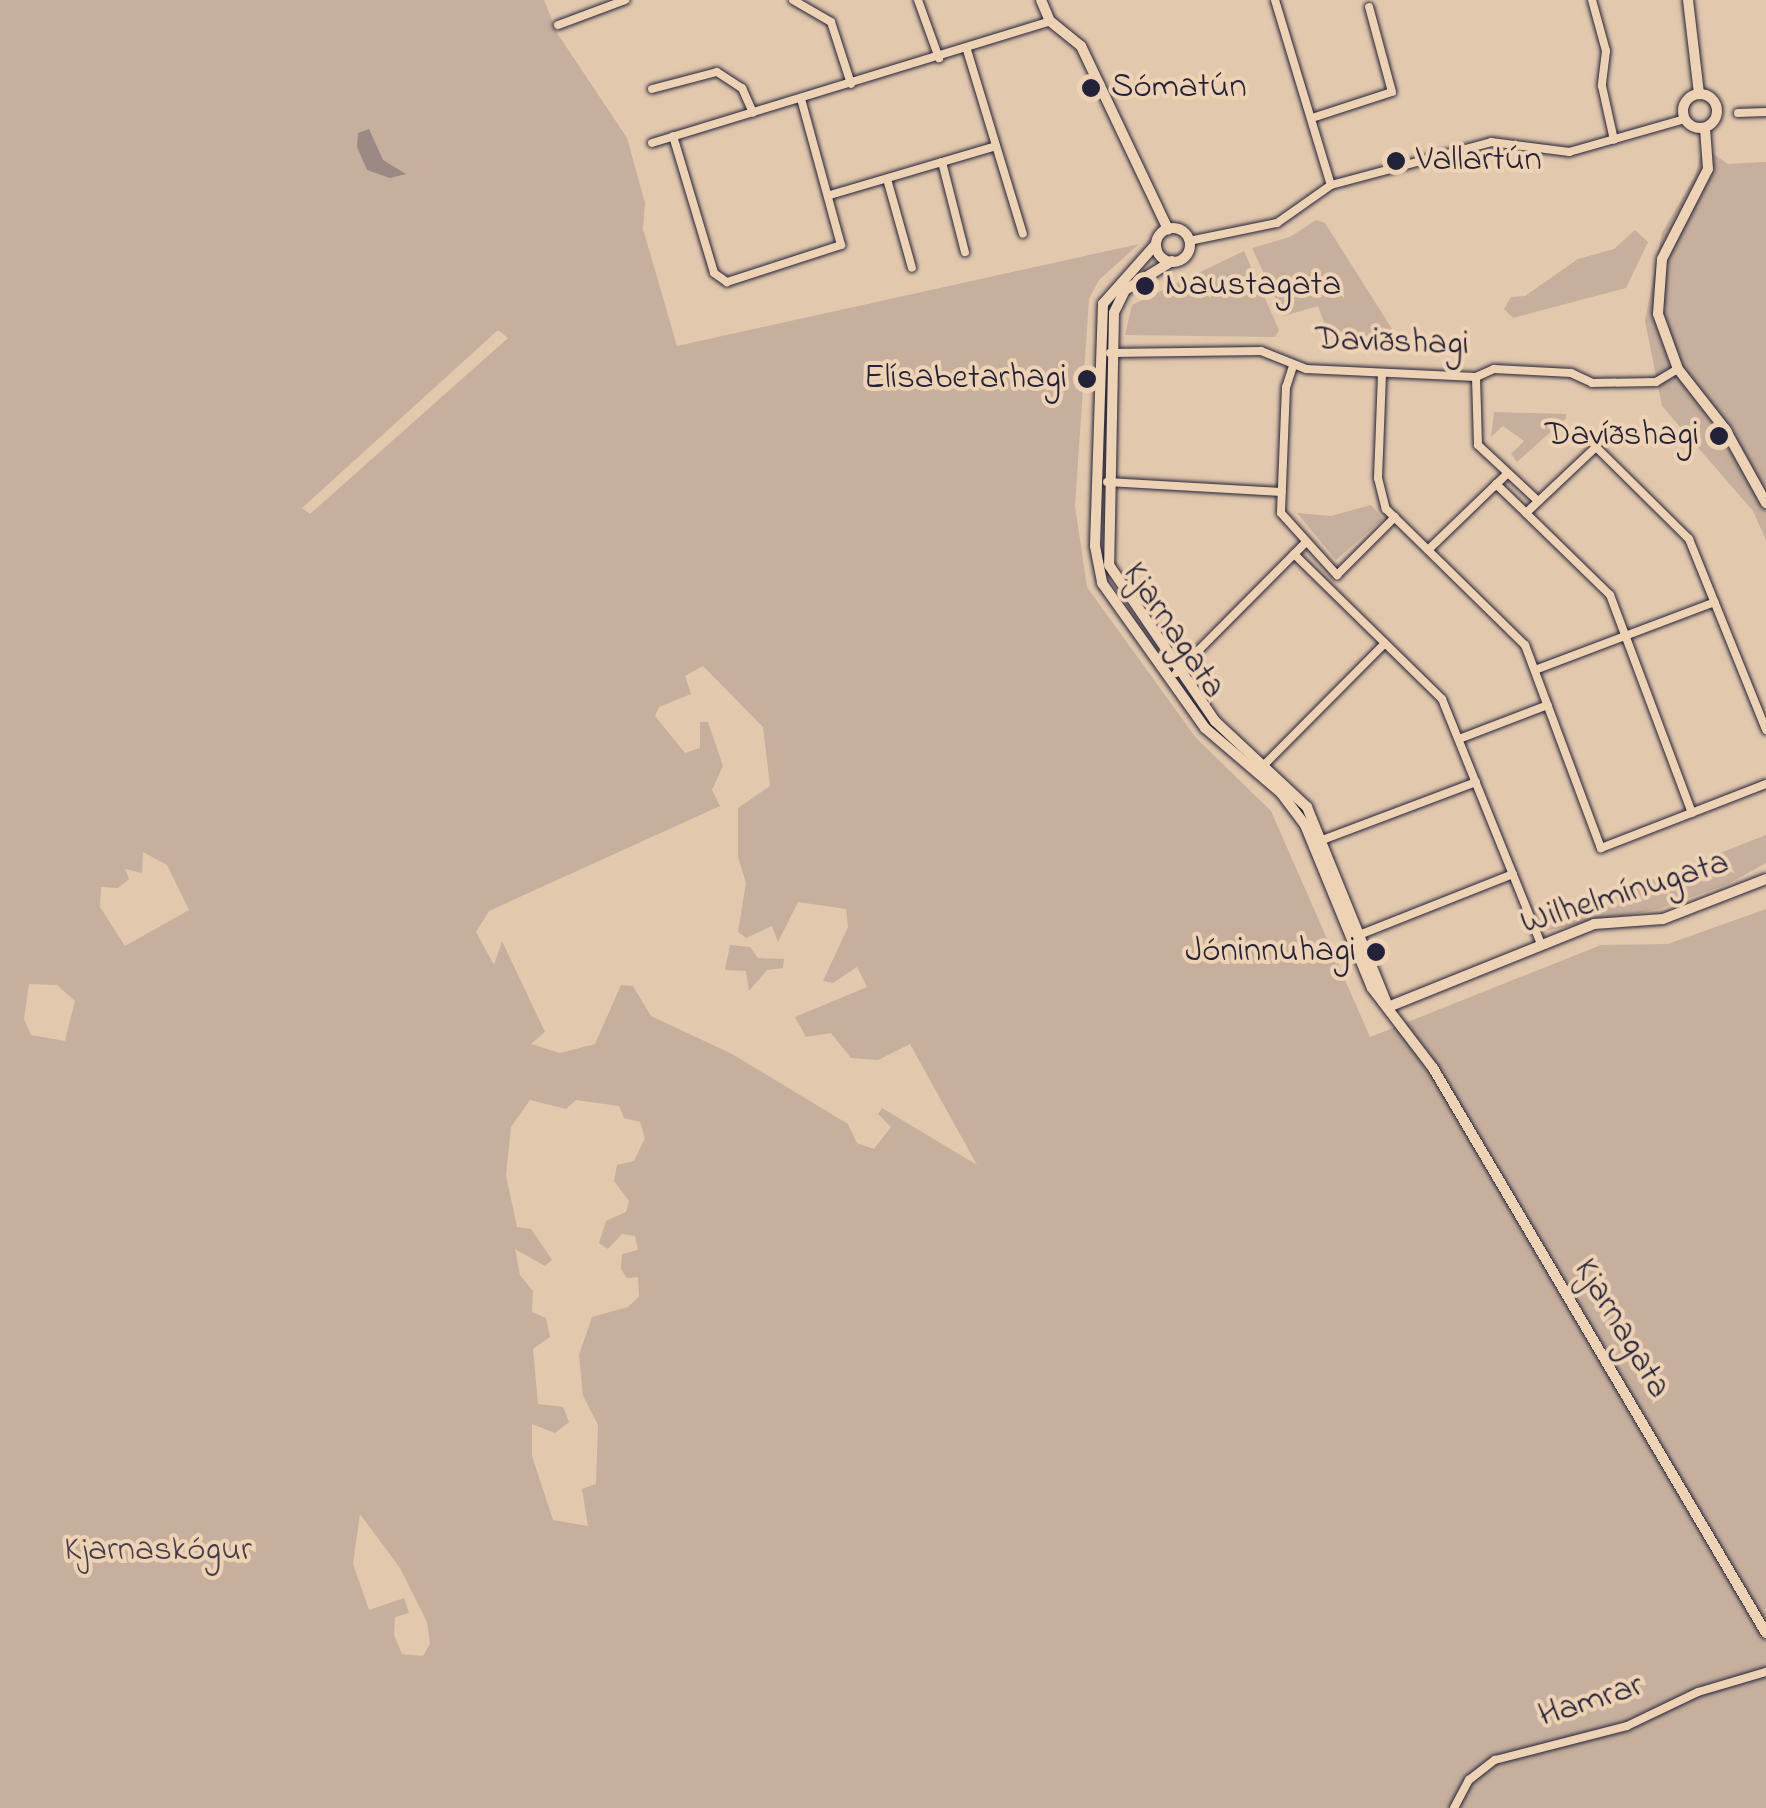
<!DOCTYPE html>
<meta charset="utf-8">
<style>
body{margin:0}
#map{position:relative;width:1766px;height:1808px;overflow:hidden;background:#e2c8ad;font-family:"Indie Flower",sans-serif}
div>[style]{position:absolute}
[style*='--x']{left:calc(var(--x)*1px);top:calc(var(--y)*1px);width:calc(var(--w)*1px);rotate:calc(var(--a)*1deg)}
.green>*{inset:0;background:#c6af9c}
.water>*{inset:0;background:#9b8a83}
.roads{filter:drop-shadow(0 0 2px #22223b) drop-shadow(0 0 2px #22223b)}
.minor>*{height:8px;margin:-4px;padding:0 4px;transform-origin:4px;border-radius:4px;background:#eed2b4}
.tertiary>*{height:10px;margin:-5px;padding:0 5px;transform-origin:5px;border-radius:5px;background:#eed2b4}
.tertiary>.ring{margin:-5px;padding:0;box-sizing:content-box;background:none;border:10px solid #eed2b4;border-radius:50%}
.dots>*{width:28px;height:28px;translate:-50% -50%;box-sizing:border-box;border:5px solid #eed2b4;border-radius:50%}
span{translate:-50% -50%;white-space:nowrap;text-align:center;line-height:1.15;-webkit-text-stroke:8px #eed2b4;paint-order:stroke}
.poi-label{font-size:35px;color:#22223b}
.left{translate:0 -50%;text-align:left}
.right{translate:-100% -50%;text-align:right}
.street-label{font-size:35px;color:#22223b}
.park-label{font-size:35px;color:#433e4e}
</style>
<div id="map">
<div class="green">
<i style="clip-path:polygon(evenodd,0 0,544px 0,557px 33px,627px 138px,645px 203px,643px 229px,677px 346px,1139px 244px,1099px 280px,1089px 299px,1075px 506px,1087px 587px,1196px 738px,1271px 811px,1370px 1037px,1601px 945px,1668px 944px,1766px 909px,1766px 1808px,0 1808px,0 0,498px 330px,508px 338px,310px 514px,302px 508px,498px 330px,0 0,703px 666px,763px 727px,770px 786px,738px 808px,738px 857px,746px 883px,738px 932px,746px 938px,772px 926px,778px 942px,798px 902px,846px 909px,848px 927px,823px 981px,833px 983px,857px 967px,867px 987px,795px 1017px,806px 1037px,831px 1033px,851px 1058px,878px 1060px,910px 1044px,977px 1165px,882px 1108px,878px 1114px,891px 1127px,874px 1149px,857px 1143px,848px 1124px,732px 1054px,651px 1016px,633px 986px,621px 985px,595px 1044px,560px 1053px,531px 1044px,545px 1032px,502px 941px,494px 965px,476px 932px,489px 911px,720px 806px,712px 790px,723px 766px,708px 722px,700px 722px,700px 748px,685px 753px,655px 716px,659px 707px,691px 694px,685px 676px,703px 666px,0 0,143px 852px,167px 865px,189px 910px,125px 946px,100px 907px,101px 887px,118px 888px,129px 879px,125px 869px,142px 873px,143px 852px,0 0,29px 984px,57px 985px,75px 1001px,65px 1041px,31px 1035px,24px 1019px,29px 984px,0 0,530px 1100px,566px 1109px,576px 1100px,619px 1106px,624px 1118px,640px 1122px,645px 1138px,634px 1161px,617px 1165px,614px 1181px,629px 1201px,626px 1212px,606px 1221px,599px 1243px,608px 1249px,622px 1234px,635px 1236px,638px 1250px,622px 1254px,621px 1269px,627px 1278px,638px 1277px,639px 1296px,628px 1307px,592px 1317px,579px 1355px,583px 1396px,598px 1425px,596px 1484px,582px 1489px,588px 1526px,553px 1520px,532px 1456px,532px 1424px,555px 1433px,569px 1422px,563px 1407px,538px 1404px,533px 1349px,550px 1337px,546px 1318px,532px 1312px,533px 1291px,520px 1275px,515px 1249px,545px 1266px,552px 1260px,531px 1229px,517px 1227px,506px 1176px,511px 1127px,530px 1100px,0 0,360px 1514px,400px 1568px,427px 1622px,430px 1644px,423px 1656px,402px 1654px,394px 1635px,395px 1617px,409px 1613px,404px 1598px,369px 1610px,353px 1564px,360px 1514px)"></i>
<i style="clip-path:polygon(1703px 147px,1728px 164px,1766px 162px,1766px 540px,1753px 511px,1662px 406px,1645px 321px,1662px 233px,1695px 176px)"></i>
<i style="clip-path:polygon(1316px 220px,1325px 223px,1392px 329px,1344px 343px,1329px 336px,1318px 306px,1284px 316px,1252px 248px,1290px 237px)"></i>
<i style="clip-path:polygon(1635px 230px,1648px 242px,1626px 288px,1513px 318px,1504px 309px,1511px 297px,1525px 296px,1578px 259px,1614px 249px)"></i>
<i style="clip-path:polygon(1244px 251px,1279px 330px,1275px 337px,1125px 335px,1132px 305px)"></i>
<i style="clip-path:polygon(1494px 412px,1566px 414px,1566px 418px,1517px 462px,1511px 454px,1524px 441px,1503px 426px,1491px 437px)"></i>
<i style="clip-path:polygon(1371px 505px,1383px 519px,1336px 560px,1297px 513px,1331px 516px)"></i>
<i style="clip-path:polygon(1766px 835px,1766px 863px,1728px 884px,1659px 909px,1545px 931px,1538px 925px)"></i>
<i style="clip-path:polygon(730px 945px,750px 947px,758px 958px,784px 959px,783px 968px,767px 970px,749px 991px,746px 971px,725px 970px)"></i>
</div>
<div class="water">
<i style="clip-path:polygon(369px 129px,383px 160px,406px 174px,390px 178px,367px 170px,357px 147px,358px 133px)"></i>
</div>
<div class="roads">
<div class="minor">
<i style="--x:793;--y:0;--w:44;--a:30.1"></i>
<i style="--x:831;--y:22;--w:65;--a:72.1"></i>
<i style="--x:918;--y:0;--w:62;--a:70.1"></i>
<i style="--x:1275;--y:0;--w:193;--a:73.2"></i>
<i style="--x:1592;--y:0;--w:53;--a:74.6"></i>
<i style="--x:1606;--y:51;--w:35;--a:97"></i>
<i style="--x:1602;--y:86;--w:55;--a:77.5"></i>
<i style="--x:558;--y:25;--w:72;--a:-20.5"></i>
<i style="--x:967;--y:50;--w:192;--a:73.1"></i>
<i style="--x:652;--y:89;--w:67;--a:-14.7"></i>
<i style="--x:717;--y:72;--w:30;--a:33"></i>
<i style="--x:742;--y:88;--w:27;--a:66"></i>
<i style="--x:1738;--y:113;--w:28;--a:-2"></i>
<i style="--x:1312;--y:118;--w:84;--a:-18"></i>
<i style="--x:1392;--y:92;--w:88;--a:-105.1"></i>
<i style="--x:673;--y:136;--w:143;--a:73.3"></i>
<i style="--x:714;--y:273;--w:16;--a:35"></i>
<i style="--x:727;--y:282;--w:120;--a:-18"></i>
<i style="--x:841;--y:245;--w:151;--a:-105.3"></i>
<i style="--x:652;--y:143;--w:416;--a:-17"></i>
<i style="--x:942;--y:162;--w:93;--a:75.7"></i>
<i style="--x:887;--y:179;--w:92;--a:74.3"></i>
<i style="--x:830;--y:195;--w:173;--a:-16.4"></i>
<i style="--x:1189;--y:241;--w:90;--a:-11.6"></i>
<i style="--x:1277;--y:223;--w:66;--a:-35.1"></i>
<i style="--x:1331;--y:185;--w:166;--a:-15"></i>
<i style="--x:1491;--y:142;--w:79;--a:7.3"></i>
<i style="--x:1569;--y:152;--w:121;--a:-15.9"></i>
<i style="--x:1110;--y:353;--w:151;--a:-0.8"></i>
<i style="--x:1261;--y:351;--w:48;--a:21.8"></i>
<i style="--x:1306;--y:369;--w:170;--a:2.7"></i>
<i style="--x:1476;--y:377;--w:20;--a:-24"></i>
<i style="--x:1494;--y:369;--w:77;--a:3"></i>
<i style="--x:1571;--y:373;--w:23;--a:25"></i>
<i style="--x:1592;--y:383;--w:64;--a:-0.9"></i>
<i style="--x:1656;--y:382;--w:26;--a:-31"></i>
<i style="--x:1293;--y:366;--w:22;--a:108"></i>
<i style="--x:1286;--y:387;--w:126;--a:92.3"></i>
<i style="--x:1281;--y:513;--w:84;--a:47.9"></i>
<i style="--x:1382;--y:374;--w:104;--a:92.2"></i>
<i style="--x:1378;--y:478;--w:32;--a:76"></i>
<i style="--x:1386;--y:509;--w:194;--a:44.4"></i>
<i style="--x:1525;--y:645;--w:217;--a:69.5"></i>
<i style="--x:1601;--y:848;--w:177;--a:-21.2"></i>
<i style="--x:1476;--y:377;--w:68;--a:88.3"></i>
<i style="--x:1478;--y:445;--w:82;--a:43"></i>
<i style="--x:1107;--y:482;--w:175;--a:3.3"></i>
<i style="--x:1496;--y:484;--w:42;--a:44"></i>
<i style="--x:1428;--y:550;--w:110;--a:-43.9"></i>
<i style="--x:1294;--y:554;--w:207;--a:44.4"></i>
<i style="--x:1442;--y:699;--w:264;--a:68"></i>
<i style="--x:1337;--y:575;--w:82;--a:-45"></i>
<i style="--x:1535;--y:670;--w:192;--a:-20.7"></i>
<i style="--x:1176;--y:673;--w:182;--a:-45.2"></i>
<i style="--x:1459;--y:739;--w:95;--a:-20.9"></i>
<i style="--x:1263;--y:766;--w:173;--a:-45.2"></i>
<i style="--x:1692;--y:813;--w:233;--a:-110.6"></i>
<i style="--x:1610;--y:595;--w:117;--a:-135.7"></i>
<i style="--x:1526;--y:513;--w:96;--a:-43.3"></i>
<i style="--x:1596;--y:447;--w:131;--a:44.7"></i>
<i style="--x:1689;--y:539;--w:206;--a:68"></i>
<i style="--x:1317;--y:842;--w:170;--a:-20.7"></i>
<i style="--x:1354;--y:937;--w:171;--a:-21.6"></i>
<i style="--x:1454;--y:1808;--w:32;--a:-62"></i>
<i style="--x:1469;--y:1780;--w:33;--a:-38"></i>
<i style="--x:1495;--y:1760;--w:136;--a:-14.4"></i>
<i style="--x:1627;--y:1726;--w:79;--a:-25.6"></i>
<i style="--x:1698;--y:1692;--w:71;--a:-16.4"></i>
</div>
<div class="tertiary">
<i style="--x:1041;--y:0;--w:23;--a:67"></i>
<i style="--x:1050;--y:21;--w:40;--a:39"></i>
<i style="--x:1081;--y:46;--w:203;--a:64.6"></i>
<i style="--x:1688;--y:0;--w:95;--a:83.3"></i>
<i class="ring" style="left:1683px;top:94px;width:24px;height:24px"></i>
<i style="--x:1705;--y:128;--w:41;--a:85.8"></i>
<i style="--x:1708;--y:169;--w:101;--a:117.1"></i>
<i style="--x:1662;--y:259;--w:55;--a:94.2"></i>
<i style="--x:1658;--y:314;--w:59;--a:70"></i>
<i style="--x:1678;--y:369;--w:76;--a:51.9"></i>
<i style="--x:1725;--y:429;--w:85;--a:61"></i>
<i class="ring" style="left:1156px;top:228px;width:24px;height:24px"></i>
<i style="--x:1156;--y:244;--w:80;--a:131.5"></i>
<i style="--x:1103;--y:304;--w:242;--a:91.9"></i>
<i style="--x:1095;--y:546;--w:38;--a:79"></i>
<i style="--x:1102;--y:583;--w:178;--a:54.6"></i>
<i style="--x:1205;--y:728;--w:100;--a:40.5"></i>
<i style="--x:1281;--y:793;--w:40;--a:53"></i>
<i style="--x:1305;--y:825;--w:176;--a:67.7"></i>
<i style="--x:1372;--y:988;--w:101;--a:52.7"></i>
<i style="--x:1433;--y:1068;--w:656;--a:59.49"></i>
<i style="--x:1172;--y:261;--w:55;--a:148.3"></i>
<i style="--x:1125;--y:290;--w:25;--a:116"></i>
<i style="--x:1114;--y:313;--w:252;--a:91.1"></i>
<i style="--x:1109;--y:565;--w:189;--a:55.8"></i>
<i style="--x:1215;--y:721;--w:126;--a:43.1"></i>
<i style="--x:1307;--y:807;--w:210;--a:67.9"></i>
<i style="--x:1388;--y:1007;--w:222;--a:-21.9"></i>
<i style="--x:1594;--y:924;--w:69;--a:-4.1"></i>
<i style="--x:1663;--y:919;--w:110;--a:-21.2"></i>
</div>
</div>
<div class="dots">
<i style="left:1091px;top:88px;background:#22223b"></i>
<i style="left:1396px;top:161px;background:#22223b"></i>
<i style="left:1145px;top:286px;background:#22223b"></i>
<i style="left:1087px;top:379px;background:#22223b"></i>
<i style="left:1719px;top:436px;background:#22223b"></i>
<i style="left:1376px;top:952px;background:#22223b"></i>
</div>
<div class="poi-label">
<span class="left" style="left:1111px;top:88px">Sómatún</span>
<span class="left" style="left:1416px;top:161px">Vallartún</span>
<span class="left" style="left:1165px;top:286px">Naustagata</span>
<span class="right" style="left:1067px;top:379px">Elísabetarhagi</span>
<span class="right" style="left:1699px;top:436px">Davíðshagi</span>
<span class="right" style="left:1356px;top:952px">Jóninnuhagi</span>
</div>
<div class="street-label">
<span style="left:1392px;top:343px;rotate:2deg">Daviðshagi</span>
<span style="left:1173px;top:631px;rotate:56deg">Kjarnagata</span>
<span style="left:1625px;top:894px;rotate:-17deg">Wilhelmínugata</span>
<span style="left:1621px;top:1329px;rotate:59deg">Kjarnagata</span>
<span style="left:1591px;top:1702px;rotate:-18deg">Hamrar</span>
</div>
<div class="park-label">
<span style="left:158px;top:1551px">Kjarnaskógur</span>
</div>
</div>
